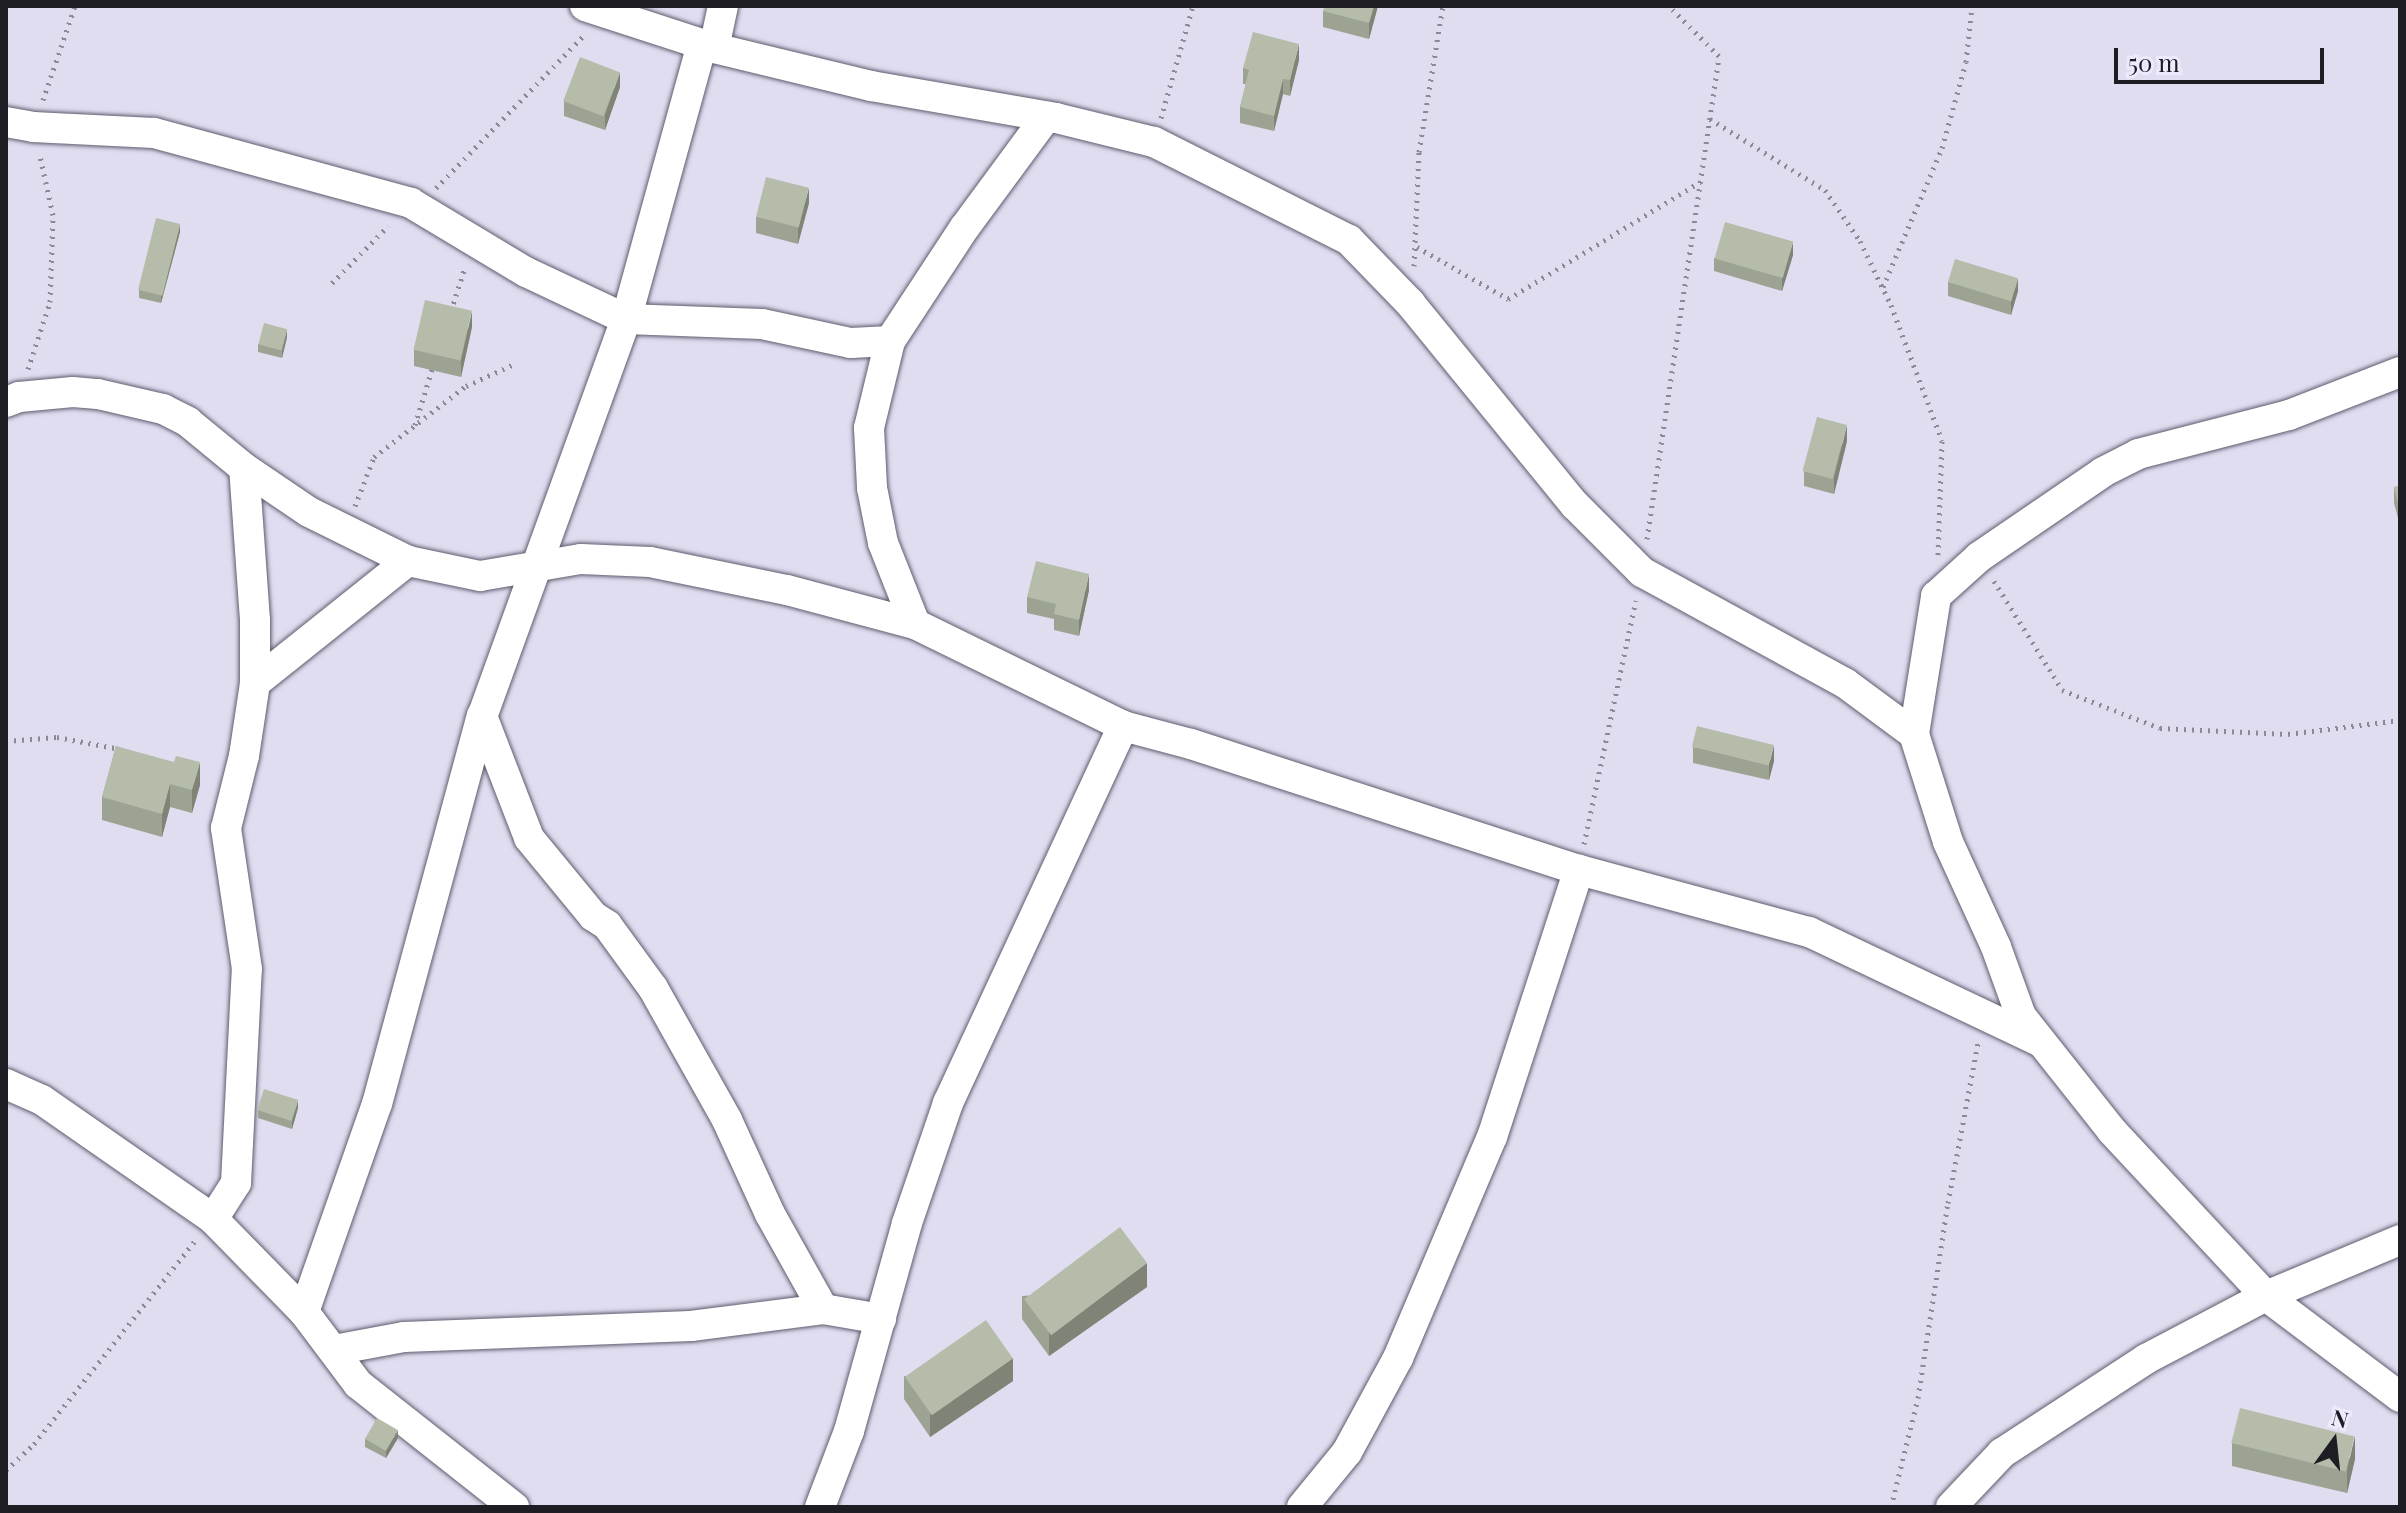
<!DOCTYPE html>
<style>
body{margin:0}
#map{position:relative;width:2406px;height:1513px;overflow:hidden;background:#e0ddf1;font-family:"Playfair Display",serif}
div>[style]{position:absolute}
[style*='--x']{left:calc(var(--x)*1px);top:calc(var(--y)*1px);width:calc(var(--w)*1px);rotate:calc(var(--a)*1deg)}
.path>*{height:5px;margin-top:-2.5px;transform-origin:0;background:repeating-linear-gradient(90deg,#8b8997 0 2px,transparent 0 8px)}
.roads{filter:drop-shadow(0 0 2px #5f5c6d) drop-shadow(0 0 2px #5f5c6d)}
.minor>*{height:30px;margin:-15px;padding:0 15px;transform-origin:15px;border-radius:15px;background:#fff}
.wall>*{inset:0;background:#9ca392}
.shaded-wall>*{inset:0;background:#7f8477}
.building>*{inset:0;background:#b5bdaa;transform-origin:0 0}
span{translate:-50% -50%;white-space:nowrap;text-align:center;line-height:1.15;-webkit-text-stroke:8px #edeafe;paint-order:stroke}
.frame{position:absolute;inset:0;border:8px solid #1e1d24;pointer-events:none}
.north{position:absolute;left:2294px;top:1401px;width:80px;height:80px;-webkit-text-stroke:6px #edeafe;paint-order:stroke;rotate:15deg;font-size:22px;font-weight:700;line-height:32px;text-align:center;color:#1e1d24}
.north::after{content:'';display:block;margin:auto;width:28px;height:36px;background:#1e1d24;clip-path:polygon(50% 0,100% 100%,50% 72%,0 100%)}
.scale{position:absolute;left:2114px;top:48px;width:210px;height:36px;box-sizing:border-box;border:4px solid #1e1d24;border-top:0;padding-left:10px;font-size:24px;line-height:28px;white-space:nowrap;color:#1e1d24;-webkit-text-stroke:6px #edeafe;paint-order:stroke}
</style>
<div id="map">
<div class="path">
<i style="--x:43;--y:100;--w:99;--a:-71.2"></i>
<i style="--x:1161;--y:118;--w:116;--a:-74.1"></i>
<i style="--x:1710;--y:119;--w:135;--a:31.7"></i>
<i style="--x:1825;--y:190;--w:62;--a:55.5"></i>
<i style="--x:1860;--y:241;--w:71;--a:64.2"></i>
<i style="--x:1891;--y:305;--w:145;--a:69.4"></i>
<i style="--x:1942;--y:441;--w:114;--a:92"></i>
<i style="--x:436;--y:188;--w:214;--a:-45.9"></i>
<i style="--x:1417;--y:247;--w:105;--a:29.7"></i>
<i style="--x:1508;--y:299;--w:225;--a:-31.4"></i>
<i style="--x:1414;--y:266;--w:114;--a:-87.5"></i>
<i style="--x:1419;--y:152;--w:148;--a:-80.7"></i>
<i style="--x:332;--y:283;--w:80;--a:-45.5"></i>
<i style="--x:1883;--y:287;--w:151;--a:-67"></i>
<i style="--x:1942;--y:148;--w:89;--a:-74.4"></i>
<i style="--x:1966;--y:62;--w:56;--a:-83.9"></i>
<i style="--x:451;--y:311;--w:46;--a:-72.3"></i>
<i style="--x:28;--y:369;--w:71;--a:-71.8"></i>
<i style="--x:50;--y:302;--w:87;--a:-88"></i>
<i style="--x:53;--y:215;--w:60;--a:-102.4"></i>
<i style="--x:415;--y:425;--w:62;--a:-73"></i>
<i style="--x:355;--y:506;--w:53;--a:-68.8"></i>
<i style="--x:374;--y:457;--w:116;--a:-37.7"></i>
<i style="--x:466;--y:386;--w:51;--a:-24.5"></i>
<i style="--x:1647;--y:539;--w:488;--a:-81.5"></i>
<i style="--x:1719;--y:56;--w:71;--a:-135"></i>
<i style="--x:1994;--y:581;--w:128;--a:58"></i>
<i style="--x:2062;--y:690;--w:105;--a:21.2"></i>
<i style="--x:2160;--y:728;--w:128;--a:2.7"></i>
<i style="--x:2288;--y:734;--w:113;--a:-7.1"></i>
<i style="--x:6;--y:741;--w:51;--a:-4.5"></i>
<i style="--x:57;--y:737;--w:64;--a:10.8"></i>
<i style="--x:1584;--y:844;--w:249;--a:-78"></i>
<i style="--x:6;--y:1470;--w:38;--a:-43"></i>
<i style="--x:34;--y:1444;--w:263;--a:-51.6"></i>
<i style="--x:1891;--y:1507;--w:112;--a:-76.1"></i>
<i style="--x:1918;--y:1398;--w:197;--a:-81.3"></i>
<i style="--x:1948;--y:1203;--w:163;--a:-79.4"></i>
</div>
<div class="roads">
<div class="minor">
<i style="--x:585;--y:6;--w:136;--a:18"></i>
<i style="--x:714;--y:48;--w:162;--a:13.6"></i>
<i style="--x:871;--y:86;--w:188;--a:9.8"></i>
<i style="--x:1056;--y:118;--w:101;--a:13.8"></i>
<i style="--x:1154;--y:142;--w:218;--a:26.7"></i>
<i style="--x:1349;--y:240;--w:88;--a:45.9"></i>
<i style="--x:1410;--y:303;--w:261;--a:50.8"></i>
<i style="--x:1575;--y:505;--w:95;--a:45"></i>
<i style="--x:1642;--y:572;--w:231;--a:28.7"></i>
<i style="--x:1845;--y:683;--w:86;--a:36.5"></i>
<i style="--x:1914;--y:734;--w:113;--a:72.5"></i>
<i style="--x:1948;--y:842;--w:115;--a:65.4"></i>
<i style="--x:1996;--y:947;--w:73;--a:70.1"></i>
<i style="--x:2021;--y:1016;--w:147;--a:51.6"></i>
<i style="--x:2112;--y:1131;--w:226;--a:47"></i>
<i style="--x:2266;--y:1296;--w:168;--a:37"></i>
<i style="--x:702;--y:44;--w:285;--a:105.4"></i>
<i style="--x:626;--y:319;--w:422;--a:109.9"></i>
<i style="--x:482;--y:716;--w:131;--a:68.9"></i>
<i style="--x:529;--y:838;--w:101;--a:50.6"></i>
<i style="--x:593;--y:916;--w:17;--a:33"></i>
<i style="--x:607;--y:925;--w:78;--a:53.9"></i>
<i style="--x:653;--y:988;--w:151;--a:60.7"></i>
<i style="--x:727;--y:1120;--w:103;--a:65.4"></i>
<i style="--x:770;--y:1214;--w:109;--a:60.8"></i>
<i style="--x:823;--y:1309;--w:59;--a:9.8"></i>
<i style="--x:714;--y:48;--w:43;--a:-77.9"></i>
<i style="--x:6;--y:122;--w:27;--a:10"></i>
<i style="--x:33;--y:127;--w:121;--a:2.8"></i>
<i style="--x:154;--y:133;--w:266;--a:15.2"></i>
<i style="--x:411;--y:203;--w:134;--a:31"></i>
<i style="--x:526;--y:272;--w:110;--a:25.2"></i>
<i style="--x:626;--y:319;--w:136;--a:2.1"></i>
<i style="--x:762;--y:324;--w:91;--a:12.1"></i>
<i style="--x:851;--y:343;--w:39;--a:-3"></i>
<i style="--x:890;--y:341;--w:136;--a:-56.7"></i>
<i style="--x:965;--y:227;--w:137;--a:-53.6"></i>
<i style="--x:890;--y:341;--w:89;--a:103.6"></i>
<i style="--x:869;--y:428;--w:60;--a:87.1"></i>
<i style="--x:872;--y:488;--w:56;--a:78.7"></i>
<i style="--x:883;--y:543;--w:87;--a:68.4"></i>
<i style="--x:6;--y:402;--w:14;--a:-21"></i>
<i style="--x:19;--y:397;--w:54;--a:-5.3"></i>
<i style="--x:73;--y:392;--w:25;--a:5"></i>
<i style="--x:98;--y:394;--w:67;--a:13"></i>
<i style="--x:163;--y:409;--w:28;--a:27"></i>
<i style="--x:188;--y:422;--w:72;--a:39.4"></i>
<i style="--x:244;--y:468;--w:78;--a:34.1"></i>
<i style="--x:309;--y:512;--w:110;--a:26.3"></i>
<i style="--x:408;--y:561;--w:74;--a:11.8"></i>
<i style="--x:480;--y:576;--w:102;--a:-9.6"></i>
<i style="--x:581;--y:559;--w:69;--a:2.5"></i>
<i style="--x:650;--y:562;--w:140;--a:11.6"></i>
<i style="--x:787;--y:590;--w:132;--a:14.9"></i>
<i style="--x:915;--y:624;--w:232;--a:26.1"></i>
<i style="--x:1123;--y:726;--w:70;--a:14.8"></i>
<i style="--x:1191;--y:744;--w:408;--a:18"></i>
<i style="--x:1579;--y:870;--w:238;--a:15.1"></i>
<i style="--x:1809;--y:932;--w:255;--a:25.4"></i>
<i style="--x:255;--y:683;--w:196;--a:-38.6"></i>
<i style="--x:1914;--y:734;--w:140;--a:-80.9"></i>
<i style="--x:1936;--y:596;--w:58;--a:-42.2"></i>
<i style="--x:1979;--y:557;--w:150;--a:-34.4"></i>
<i style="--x:2103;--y:472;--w:39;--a:-27"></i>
<i style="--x:2138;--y:454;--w:156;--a:-14.5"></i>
<i style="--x:2289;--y:415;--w:119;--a:-21.2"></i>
<i style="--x:6;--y:1084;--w:39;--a:24"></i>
<i style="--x:42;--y:1100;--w:208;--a:34.8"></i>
<i style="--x:213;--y:1219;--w:130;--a:45.6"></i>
<i style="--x:304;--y:1312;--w:90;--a:53.1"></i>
<i style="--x:358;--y:1384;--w:199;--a:38.3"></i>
<i style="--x:213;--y:1219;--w:43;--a:-57.4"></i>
<i style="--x:236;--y:1183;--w:214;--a:-87.1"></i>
<i style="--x:247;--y:969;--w:143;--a:-98.5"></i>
<i style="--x:226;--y:828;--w:74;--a:-76"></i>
<i style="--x:244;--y:756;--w:74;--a:-81.4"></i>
<i style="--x:255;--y:683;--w:63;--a:-90"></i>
<i style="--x:255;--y:620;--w:152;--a:-94.1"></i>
<i style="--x:304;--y:1312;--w:220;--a:-70.7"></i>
<i style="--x:377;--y:1104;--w:402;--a:-74.9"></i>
<i style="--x:334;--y:1350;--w:71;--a:-10.5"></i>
<i style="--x:404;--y:1337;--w:287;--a:-2.2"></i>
<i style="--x:691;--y:1326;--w:133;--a:-7.3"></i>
<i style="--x:820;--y:1507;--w:81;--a:-69.1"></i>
<i style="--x:849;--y:1431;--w:216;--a:-74.4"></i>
<i style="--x:907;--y:1223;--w:127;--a:-71.1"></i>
<i style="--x:948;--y:1103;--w:416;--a:-65.1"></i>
<i style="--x:1302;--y:1507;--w:71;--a:-50.7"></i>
<i style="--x:1347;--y:1452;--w:107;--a:-61.5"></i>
<i style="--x:1398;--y:1358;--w:240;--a:-67"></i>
<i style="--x:1492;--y:1137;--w:281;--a:-72"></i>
<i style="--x:1951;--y:1507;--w:74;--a:-46.6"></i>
<i style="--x:2002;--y:1453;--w:172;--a:-33.1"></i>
<i style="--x:2146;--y:1359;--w:136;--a:-27.7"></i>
<i style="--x:2266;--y:1296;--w:145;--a:-22.7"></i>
</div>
</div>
<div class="wall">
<i style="clip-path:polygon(1378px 6px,1369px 39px,1323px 27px,1323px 11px)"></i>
<i style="clip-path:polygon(1299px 60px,1290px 96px,1283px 94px,1274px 131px,1240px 123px,1240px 107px,1246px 84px,1243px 84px,1243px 68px)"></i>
<i style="clip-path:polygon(620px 87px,605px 130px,564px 116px,564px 101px)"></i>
<i style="clip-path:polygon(809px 203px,798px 244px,756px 233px,756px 217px)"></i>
<i style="clip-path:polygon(180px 232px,161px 303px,139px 298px,139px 290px)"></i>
<i style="clip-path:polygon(1793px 255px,1782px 291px,1714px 271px,1714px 258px)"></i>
<i style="clip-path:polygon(1948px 282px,2018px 291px,2011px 315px,1948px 296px)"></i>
<i style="clip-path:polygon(472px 327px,461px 377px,414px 366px,414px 350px)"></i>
<i style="clip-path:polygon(287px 337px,282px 358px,258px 352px,258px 344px)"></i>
<i style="clip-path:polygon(1847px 441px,1834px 494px,1804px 486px,1804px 471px)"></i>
<i style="clip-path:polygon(2400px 486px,2400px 526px,2394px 503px,2394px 487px)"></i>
<i style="clip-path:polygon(1089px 590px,1079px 636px,1054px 630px,1054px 619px,1027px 613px,1027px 597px)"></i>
<i style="clip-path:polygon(116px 746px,200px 785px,192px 813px,170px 807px,162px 837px,102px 820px,102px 797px)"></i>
<i style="clip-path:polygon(1693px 747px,1774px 761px,1769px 780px,1693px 763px)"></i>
<i style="clip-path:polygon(298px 1108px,292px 1129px,258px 1118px,258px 1110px)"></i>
<i style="clip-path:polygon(1147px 1287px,1049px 1356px,1022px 1319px,1022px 1296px)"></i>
<i style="clip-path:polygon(904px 1376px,1013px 1381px,930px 1437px,904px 1399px)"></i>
<i style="clip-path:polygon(398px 1438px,386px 1458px,365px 1447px,365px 1439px)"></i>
<i style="clip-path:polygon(2232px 1443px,2355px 1459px,2347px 1493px,2232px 1466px)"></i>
</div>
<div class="shaded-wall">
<i style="clip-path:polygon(1374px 6px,1378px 6px,1369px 39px,1369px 23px)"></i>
<i style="clip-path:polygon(1299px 44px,1299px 60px,1290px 96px,1290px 80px)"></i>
<i style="clip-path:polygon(620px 72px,620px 87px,605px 130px,605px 115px)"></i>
<i style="clip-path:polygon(1283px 79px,1283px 94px,1274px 131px,1274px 116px)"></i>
<i style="clip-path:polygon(809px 188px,809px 203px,798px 244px,798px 228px)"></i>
<i style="clip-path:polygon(180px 224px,180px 232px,161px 303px,161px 295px)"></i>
<i style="clip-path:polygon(1793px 242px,1793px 255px,1782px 291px,1782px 277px)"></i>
<i style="clip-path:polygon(2018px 278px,2018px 291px,2011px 315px,2011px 302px)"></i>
<i style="clip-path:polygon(472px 311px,472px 327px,461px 377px,461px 361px)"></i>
<i style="clip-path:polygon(287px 329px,287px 337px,282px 358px,282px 350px)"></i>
<i style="clip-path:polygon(1847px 425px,1847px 441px,1834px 494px,1834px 478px)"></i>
<i style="clip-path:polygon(1089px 574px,1089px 590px,1079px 636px,1079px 620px)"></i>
<i style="clip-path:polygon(1774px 745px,1774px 761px,1769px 780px,1769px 765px)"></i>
<i style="clip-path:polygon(200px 762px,200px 785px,192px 813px,192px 790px)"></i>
<i style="clip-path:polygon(170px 784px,170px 807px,162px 837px,162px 814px)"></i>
<i style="clip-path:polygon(298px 1100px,298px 1108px,292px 1129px,292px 1121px)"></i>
<i style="clip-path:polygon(1147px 1263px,1147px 1287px,1049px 1356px,1049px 1333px)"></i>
<i style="clip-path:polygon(1013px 1358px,1013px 1381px,930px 1437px,930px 1414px)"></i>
<i style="clip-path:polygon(398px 1430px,398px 1438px,386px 1458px,386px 1451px)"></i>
<i style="clip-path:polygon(2355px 1436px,2355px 1459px,2347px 1493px,2347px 1470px)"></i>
</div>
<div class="building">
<i style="clip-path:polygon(1325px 6px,1374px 6px,1369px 23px,1323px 11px)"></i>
<i style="clip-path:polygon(1253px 32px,1299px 44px,1290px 80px,1283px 79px,1274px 116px,1240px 107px,1249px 70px,1243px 68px)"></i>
<i style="left:580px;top:57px;width:43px;height:47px;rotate:21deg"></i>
<i style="left:766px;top:177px;width:44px;height:41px;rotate:14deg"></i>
<i style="left:156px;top:218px;width:25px;height:74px;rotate:14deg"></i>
<i style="left:1725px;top:222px;width:71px;height:38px;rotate:16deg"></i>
<i style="left:1955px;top:259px;width:66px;height:24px;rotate:17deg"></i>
<i style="left:425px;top:300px;width:48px;height:51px;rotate:13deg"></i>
<i style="left:264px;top:323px;width:24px;height:22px;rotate:15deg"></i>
<i style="left:1817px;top:417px;width:31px;height:56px;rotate:15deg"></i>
<i style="clip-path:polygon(2400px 486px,2400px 511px,2394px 487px)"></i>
<i style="clip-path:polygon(1036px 561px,1089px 574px,1079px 620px,1054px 614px,1056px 604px,1027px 597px)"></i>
<i style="left:1697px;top:726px;width:79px;height:21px;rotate:14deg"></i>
<i style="clip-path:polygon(116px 746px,174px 762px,176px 756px,200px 762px,192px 790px,170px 784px,162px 814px,102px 797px)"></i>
<i style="left:264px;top:1089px;width:36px;height:22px;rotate:18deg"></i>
<i style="left:1120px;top:1227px;width:45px;height:120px;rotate:53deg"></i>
<i style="left:986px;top:1320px;width:47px;height:99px;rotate:55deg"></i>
<i style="left:2240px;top:1408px;width:118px;height:36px;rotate:14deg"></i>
<i style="left:377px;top:1418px;width:24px;height:24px;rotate:30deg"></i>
</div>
<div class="frame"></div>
<div class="north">N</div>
<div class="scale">50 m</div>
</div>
